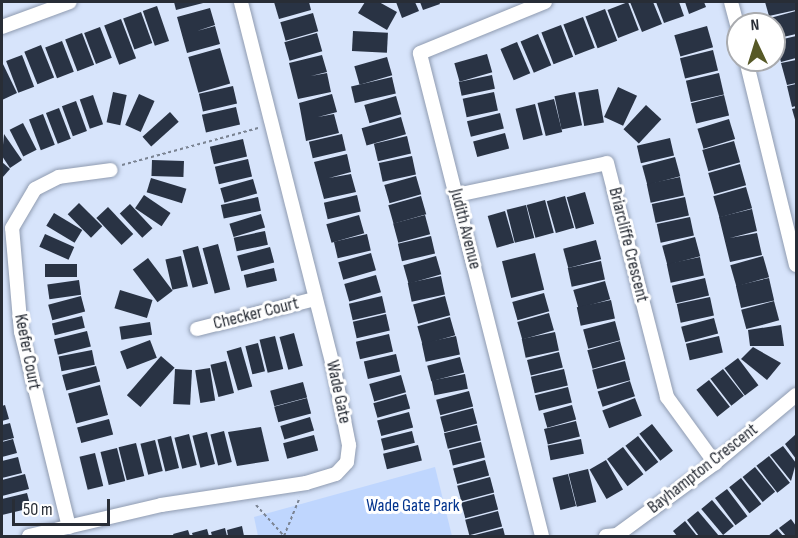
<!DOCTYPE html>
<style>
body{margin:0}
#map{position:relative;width:798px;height:538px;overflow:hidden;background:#d7e4fb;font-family:"Sofia Sans Condensed",sans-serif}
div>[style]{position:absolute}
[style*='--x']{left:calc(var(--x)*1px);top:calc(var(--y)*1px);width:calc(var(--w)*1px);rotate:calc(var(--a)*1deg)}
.green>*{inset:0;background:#bfd6fe}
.building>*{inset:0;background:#293344;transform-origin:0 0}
.path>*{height:2px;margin-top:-1px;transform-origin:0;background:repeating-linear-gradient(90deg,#7b8493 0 3px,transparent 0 6px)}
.roads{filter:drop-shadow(0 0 2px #8f9bb0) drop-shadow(0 0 2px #8f9bb0)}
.minor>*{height:14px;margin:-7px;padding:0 7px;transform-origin:7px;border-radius:7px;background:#fff}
span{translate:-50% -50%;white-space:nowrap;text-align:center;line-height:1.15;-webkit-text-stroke:6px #fff;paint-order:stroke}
.street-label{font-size:18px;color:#282d36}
.park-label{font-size:18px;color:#03348e}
.frame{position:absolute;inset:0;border:3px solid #282d36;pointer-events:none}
.north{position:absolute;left:726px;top:12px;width:60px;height:60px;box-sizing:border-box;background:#fff;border:2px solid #a9abaf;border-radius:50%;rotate:356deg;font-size:16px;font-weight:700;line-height:24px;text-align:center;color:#282d36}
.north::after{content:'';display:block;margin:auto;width:21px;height:27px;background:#575927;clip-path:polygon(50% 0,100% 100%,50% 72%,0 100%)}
.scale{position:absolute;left:12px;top:499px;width:98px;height:27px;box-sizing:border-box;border:3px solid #282d36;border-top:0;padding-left:8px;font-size:18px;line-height:21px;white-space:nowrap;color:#282d36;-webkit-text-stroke:4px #fff;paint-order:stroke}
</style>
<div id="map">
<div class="green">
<i style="clip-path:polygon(435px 467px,452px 536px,258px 536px,254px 517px)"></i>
</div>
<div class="building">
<i style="clip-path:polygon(174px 2px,207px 2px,176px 10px)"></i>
<i style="clip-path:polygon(274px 2px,309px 2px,311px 10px,279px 19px)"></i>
<i style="clip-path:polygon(365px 2px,379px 2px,397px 12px,387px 30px,358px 13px)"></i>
<i style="clip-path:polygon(396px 2px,415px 2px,419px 11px,402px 18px)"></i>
<i style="clip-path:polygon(420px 2px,439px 2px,440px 4px,423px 10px)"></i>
<i style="left:628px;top:2px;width:30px;height:22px;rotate:69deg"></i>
<i style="clip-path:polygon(630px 2px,653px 2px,662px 24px,642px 32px)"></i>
<i style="clip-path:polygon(656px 2px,679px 2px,684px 16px,664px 23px)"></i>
<i style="clip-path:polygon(685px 2px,704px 2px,706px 7px,689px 14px)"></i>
<i style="clip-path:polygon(765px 2px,796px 2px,796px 10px,769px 16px)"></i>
<i style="left:157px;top:6px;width:37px;height:15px;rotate:71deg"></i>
<i style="clip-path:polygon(210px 8px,215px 25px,197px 31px,215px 26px,220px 44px,187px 53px,177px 17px)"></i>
<i style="left:605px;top:9px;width:34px;height:21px;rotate:69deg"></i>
<i style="clip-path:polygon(796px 11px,796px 34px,775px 39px,770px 18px)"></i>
<i style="left:141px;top:12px;width:33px;height:19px;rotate:70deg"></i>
<i style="left:313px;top:13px;width:19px;height:34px;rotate:74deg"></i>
<i style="left:583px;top:17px;width:33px;height:21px;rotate:69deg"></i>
<i style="left:121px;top:19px;width:42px;height:18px;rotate:69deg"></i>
<i style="left:561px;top:25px;width:34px;height:21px;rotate:69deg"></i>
<i style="left:707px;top:26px;width:22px;height:34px;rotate:74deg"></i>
<i style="left:100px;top:27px;width:33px;height:17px;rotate:69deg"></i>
<i style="left:353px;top:31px;width:35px;height:20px;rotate:3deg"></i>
<i style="left:82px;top:33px;width:34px;height:18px;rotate:69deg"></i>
<i style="left:317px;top:33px;width:19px;height:34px;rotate:74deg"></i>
<i style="left:538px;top:34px;width:34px;height:19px;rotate:67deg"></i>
<i style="clip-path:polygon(796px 36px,796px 58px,781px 62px,775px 41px)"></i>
<i style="left:62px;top:41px;width:33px;height:18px;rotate:69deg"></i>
<i style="left:517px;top:42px;width:34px;height:18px;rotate:67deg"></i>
<i style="left:41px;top:45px;width:35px;height:18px;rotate:68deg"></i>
<i style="left:220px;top:48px;width:37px;height:33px;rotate:74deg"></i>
<i style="left:713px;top:50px;width:21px;height:34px;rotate:76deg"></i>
<i style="left:487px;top:54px;width:19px;height:34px;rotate:74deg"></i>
<i style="left:22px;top:55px;width:34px;height:17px;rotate:69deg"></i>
<i style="clip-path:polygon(322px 55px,327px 72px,311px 76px,327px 73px,331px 92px,298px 99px,289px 63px)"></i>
<i style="left:387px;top:57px;width:19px;height:34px;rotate:74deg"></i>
<i style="clip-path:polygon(796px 60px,796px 83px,787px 85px,781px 63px)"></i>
<i style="clip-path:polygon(2px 62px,17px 93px,2px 100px)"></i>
<i style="left:719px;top:73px;width:22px;height:34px;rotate:77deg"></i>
<i style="left:492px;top:75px;width:14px;height:34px;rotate:78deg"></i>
<i style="left:392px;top:77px;width:17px;height:42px;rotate:77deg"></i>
<i style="clip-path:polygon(796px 84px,796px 106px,792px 107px,787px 86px)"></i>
<i style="left:233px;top:86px;width:18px;height:35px;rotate:77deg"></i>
<i style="left:618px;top:87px;width:21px;height:33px;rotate:25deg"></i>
<i style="left:598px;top:89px;width:34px;height:20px;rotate:80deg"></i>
<i style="left:113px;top:92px;width:14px;height:31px;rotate:12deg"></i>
<i style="left:494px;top:92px;width:19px;height:32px;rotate:78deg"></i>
<i style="left:575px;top:92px;width:34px;height:21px;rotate:78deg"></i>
<i style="left:139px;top:94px;width:17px;height:34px;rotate:24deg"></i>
<i style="clip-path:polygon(332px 94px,337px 112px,318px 117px,334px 114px,339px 133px,306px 141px,299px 103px)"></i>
<i style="left:93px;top:95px;width:31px;height:14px;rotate:71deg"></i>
<i style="left:724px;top:95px;width:21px;height:34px;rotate:76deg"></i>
<i style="left:396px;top:96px;width:19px;height:33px;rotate:74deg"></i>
<i style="left:554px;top:99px;width:34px;height:17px;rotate:76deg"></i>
<i style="left:76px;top:101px;width:32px;height:15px;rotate:70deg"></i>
<i style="left:535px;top:104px;width:32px;height:20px;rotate:76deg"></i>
<i style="left:646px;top:105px;width:21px;height:33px;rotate:43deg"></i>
<i style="left:236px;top:107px;width:18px;height:35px;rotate:77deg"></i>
<i style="left:59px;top:108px;width:33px;height:14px;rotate:69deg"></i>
<i style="clip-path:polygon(796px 108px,796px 123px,792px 109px)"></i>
<i style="left:170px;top:112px;width:13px;height:37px;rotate:48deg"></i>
<i style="left:500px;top:113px;width:16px;height:34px;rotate:76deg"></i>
<i style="left:43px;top:114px;width:33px;height:15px;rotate:69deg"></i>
<i style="left:401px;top:117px;width:18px;height:41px;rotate:74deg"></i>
<i style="left:729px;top:119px;width:21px;height:33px;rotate:73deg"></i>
<i style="left:23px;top:123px;width:30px;height:15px;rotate:63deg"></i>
<i style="left:505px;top:133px;width:16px;height:33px;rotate:75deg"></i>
<i style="clip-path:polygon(4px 134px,22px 160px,10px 168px,2px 156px)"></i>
<i style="left:342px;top:134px;width:17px;height:34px;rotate:77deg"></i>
<i style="left:407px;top:136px;width:18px;height:34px;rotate:77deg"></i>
<i style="left:670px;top:138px;width:18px;height:34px;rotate:77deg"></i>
<i style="left:243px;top:139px;width:18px;height:34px;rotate:77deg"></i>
<i style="left:734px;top:141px;width:22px;height:33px;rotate:74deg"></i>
<i style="clip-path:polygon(347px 154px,351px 172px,329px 178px,351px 174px,356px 192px,324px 199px,314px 162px)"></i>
<i style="left:412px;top:156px;width:19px;height:34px;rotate:78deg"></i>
<i style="left:675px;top:157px;width:20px;height:34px;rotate:75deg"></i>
<i style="left:248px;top:159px;width:18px;height:34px;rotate:77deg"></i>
<i style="left:152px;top:160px;width:32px;height:16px;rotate:2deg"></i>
<i style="clip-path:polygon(2px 162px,10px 169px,2px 178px)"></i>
<i style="left:740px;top:164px;width:22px;height:33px;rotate:74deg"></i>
<i style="left:416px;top:176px;width:19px;height:33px;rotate:74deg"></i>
<i style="left:680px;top:177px;width:19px;height:34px;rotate:78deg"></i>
<i style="left:151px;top:178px;width:37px;height:15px;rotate:17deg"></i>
<i style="left:253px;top:179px;width:15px;height:34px;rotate:74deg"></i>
<i style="left:746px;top:187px;width:22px;height:34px;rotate:74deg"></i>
<i style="left:585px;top:192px;width:33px;height:19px;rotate:74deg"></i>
<i style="left:144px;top:195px;width:32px;height:16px;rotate:34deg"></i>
<i style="left:357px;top:195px;width:17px;height:34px;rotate:77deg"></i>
<i style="left:421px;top:196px;width:19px;height:34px;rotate:74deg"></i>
<i style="left:565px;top:196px;width:33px;height:19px;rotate:74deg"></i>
<i style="left:258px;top:197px;width:14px;height:38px;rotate:78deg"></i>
<i style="left:685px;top:197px;width:19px;height:34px;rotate:78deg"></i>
<i style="left:545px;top:200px;width:34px;height:19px;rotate:75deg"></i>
<i style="left:79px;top:203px;width:33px;height:16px;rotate:45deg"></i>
<i style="left:130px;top:204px;width:33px;height:14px;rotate:47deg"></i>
<i style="left:526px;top:205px;width:34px;height:20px;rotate:76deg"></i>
<i style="left:108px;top:207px;width:37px;height:16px;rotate:47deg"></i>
<i style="clip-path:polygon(752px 209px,757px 231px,730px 238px,757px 233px,762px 255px,730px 262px,719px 217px)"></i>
<i style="left:505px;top:211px;width:33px;height:18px;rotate:74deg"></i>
<i style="left:54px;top:213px;width:33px;height:15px;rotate:31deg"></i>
<i style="left:261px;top:214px;width:14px;height:33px;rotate:73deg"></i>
<i style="left:359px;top:215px;width:19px;height:34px;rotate:74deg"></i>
<i style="left:425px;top:215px;width:20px;height:33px;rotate:75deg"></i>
<i style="left:690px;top:217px;width:19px;height:34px;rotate:78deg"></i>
<i style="left:265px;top:231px;width:14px;height:32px;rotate:78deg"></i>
<i style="left:45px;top:234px;width:32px;height:14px;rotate:24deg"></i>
<i style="left:367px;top:234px;width:17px;height:34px;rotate:77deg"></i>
<i style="left:431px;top:236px;width:18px;height:34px;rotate:77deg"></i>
<i style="left:695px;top:237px;width:20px;height:34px;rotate:75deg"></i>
<i style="left:596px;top:240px;width:20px;height:34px;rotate:75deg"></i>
<i style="left:218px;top:244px;width:47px;height:16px;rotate:75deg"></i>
<i style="left:198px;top:246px;width:39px;height:16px;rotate:75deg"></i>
<i style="left:270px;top:247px;width:16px;height:34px;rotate:75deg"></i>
<i style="left:371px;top:253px;width:18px;height:34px;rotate:74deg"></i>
<i style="left:535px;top:253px;width:38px;height:34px;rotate:76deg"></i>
<i style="left:181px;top:256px;width:31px;height:16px;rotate:77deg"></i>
<i style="left:436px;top:256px;width:19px;height:34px;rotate:74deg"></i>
<i style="left:763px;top:256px;width:22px;height:34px;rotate:74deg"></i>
<i style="left:700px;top:257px;width:19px;height:34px;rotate:78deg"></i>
<i style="left:148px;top:258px;width:41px;height:19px;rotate:53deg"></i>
<i style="left:601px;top:261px;width:19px;height:34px;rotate:78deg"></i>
<i style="left:77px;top:264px;width:13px;height:32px;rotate:90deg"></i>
<i style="left:274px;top:268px;width:13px;height:31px;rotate:77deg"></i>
<i style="left:376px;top:275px;width:18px;height:33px;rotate:74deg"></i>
<i style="left:441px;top:276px;width:19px;height:34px;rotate:78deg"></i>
<i style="left:705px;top:278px;width:18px;height:34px;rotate:77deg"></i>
<i style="left:769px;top:278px;width:23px;height:34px;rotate:77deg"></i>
<i style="left:79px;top:280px;width:15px;height:32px;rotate:82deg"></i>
<i style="left:605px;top:281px;width:19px;height:33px;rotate:74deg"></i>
<i style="left:120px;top:290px;width:34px;height:19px;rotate:17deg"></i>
<i style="left:544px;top:293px;width:19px;height:33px;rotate:74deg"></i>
<i style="left:81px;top:296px;width:16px;height:34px;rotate:75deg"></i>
<i style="left:382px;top:296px;width:17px;height:34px;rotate:77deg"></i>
<i style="left:445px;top:296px;width:20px;height:33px;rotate:75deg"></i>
<i style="left:710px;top:297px;width:19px;height:34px;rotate:78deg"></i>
<i style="left:611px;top:300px;width:19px;height:35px;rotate:78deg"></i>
<i style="left:774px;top:301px;width:20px;height:34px;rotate:75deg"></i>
<i style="left:549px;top:313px;width:18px;height:33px;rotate:74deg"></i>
<i style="left:386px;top:314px;width:17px;height:34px;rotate:77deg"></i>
<i style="left:82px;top:316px;width:12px;height:31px;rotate:76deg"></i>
<i style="left:450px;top:317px;width:19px;height:34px;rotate:74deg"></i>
<i style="left:714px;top:318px;width:16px;height:34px;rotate:75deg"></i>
<i style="left:615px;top:321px;width:20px;height:33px;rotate:75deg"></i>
<i style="left:150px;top:322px;width:13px;height:31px;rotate:81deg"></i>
<i style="clip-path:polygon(781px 325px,784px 346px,750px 346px,748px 330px)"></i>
<i style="left:87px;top:331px;width:16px;height:34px;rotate:76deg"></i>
<i style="left:555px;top:332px;width:19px;height:34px;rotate:78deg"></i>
<i style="left:294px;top:333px;width:34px;height:15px;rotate:75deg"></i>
<i style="left:389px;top:334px;width:18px;height:34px;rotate:77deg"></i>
<i style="left:275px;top:336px;width:34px;height:16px;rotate:76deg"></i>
<i style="left:456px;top:336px;width:19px;height:35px;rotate:78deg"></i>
<i style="left:719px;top:336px;width:17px;height:34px;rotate:77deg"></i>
<i style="left:150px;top:340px;width:19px;height:32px;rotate:69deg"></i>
<i style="left:620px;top:341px;width:19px;height:34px;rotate:74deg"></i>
<i style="left:258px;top:343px;width:29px;height:13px;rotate:76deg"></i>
<i style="left:241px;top:347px;width:41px;height:15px;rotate:74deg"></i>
<i style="clip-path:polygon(753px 347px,781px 363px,767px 380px,741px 359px)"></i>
<i style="left:92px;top:350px;width:15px;height:34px;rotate:79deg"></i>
<i style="left:559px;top:352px;width:16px;height:33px;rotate:76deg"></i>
<i style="left:396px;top:354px;width:18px;height:33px;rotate:77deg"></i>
<i style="left:161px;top:356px;width:18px;height:52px;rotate:41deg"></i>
<i style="left:460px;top:357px;width:16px;height:34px;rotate:75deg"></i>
<i style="left:738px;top:358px;width:34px;height:17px;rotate:53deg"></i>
<i style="left:226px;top:361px;width:33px;height:16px;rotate:76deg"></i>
<i style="left:625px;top:361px;width:20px;height:34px;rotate:75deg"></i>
<i style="left:96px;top:366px;width:16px;height:35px;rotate:75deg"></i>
<i style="left:210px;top:368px;width:33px;height:15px;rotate:81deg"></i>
<i style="left:175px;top:369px;width:17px;height:35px;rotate:3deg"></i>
<i style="left:564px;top:369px;width:17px;height:34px;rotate:77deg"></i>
<i style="left:723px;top:369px;width:34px;height:16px;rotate:52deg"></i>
<i style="left:465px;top:374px;width:15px;height:34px;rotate:79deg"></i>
<i style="left:401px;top:375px;width:18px;height:33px;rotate:74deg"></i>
<i style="left:709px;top:380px;width:34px;height:16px;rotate:52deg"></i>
<i style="left:630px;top:381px;width:16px;height:34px;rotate:72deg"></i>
<i style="left:303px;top:382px;width:16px;height:34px;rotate:75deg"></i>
<i style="left:100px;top:385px;width:31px;height:33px;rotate:75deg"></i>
<i style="left:568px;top:387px;width:16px;height:34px;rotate:76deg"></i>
<i style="left:469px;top:391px;width:16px;height:34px;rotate:75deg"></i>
<i style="left:406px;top:394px;width:15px;height:34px;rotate:74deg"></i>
<i style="left:307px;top:398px;width:16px;height:34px;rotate:75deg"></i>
<i style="left:635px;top:398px;width:19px;height:35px;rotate:69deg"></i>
<i style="clip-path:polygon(5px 405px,9px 419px,2px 421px,2px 406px)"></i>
<i style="left:572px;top:405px;width:15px;height:30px;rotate:74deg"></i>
<i style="left:473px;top:408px;width:16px;height:34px;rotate:75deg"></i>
<i style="left:409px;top:412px;width:16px;height:33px;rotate:75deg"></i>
<i style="left:310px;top:417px;width:14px;height:31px;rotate:73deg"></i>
<i style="left:109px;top:419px;width:16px;height:33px;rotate:75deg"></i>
<i style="left:576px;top:421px;width:16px;height:33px;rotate:76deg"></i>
<i style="clip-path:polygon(10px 423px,14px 438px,2px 441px,2px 425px)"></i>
<i style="left:652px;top:424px;width:34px;height:16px;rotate:52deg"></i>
<i style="left:477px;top:425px;width:16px;height:34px;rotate:76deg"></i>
<i style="clip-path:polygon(261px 427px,269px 461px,237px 466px,228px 432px)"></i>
<i style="left:224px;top:431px;width:32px;height:14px;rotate:76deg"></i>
<i style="left:412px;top:431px;width:12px;height:32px;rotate:76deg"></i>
<i style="left:207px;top:432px;width:33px;height:15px;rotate:76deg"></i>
<i style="left:189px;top:434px;width:32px;height:15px;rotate:76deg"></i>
<i style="clip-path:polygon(796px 434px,796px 459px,785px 444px)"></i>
<i style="left:314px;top:435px;width:16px;height:32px;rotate:75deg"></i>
<i style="left:171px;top:436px;width:33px;height:14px;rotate:76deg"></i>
<i style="left:638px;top:436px;width:33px;height:16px;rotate:52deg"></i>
<i style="clip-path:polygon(13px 439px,17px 453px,2px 457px,2px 442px)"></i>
<i style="left:581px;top:439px;width:15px;height:34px;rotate:79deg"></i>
<i style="left:155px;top:440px;width:32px;height:15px;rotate:76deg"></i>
<i style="left:481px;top:442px;width:16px;height:33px;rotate:76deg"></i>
<i style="left:136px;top:443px;width:34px;height:18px;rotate:76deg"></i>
<i style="left:418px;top:445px;width:16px;height:36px;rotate:76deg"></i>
<i style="clip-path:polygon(783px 446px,796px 463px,791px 481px,770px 455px)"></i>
<i style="left:623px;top:447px;width:34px;height:20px;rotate:53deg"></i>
<i style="left:117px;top:448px;width:34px;height:17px;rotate:76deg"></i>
<i style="left:95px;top:453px;width:34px;height:16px;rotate:76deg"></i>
<i style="left:769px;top:456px;width:34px;height:16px;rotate:52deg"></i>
<i style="clip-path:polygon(18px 457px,22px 473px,2px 478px,2px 461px)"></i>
<i style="left:485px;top:460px;width:16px;height:33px;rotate:75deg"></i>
<i style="left:606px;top:460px;width:34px;height:19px;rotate:60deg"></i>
<i style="left:755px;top:467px;width:32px;height:16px;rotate:51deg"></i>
<i style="left:588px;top:469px;width:34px;height:20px;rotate:76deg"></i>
<i style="clip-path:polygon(25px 474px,29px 489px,2px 496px,2px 480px)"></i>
<i style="left:568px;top:474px;width:33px;height:16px;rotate:76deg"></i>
<i style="left:490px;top:477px;width:16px;height:34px;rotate:75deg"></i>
<i style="left:741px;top:478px;width:33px;height:15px;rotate:52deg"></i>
<i style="left:727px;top:489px;width:34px;height:15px;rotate:53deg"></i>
<i style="clip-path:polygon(27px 493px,31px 508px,2px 515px,2px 499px)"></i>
<i style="left:494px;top:494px;width:16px;height:34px;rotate:75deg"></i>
<i style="left:712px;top:500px;width:34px;height:14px;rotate:50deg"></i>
<i style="left:498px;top:511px;width:16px;height:34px;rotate:75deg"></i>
<i style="clip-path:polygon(698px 511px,719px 536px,699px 536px,687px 520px)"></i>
<i style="clip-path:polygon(791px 519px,796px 526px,796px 536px,786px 536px,779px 528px)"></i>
<i style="clip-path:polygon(685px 521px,697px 536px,677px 536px,673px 531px)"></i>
<i style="clip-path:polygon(242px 526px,244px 536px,228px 536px,227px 530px)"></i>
<i style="clip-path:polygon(225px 528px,227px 536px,212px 536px,211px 532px)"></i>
<i style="clip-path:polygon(503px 528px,505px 536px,471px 536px)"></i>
<i style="clip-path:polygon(207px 529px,209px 536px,193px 536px,192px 533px)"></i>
<i style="clip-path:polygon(777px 529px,783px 536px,768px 536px)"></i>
<i style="clip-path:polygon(188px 530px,190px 536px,174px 536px,173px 534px)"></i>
</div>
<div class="path">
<i style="--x:122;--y:165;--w:141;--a:-15.2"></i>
<i style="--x:256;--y:505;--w:42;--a:47.9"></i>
<i style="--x:284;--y:536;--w:42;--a:-67.7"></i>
</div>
<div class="roads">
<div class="minor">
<i style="--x:731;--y:2;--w:27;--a:75"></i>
<i style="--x:2;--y:27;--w:72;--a:-20.2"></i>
<i style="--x:746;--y:60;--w:211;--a:76.3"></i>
<i style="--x:457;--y:195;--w:153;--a:-12"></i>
<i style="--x:607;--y:163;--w:242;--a:75.6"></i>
<i style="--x:667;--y:397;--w:82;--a:54"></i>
<i style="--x:197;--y:329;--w:122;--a:-14.3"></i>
<i style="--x:69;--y:527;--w:201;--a:-103.8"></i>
<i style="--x:21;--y:332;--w:104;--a:-94.9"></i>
<i style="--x:12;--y:228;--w:45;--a:-59.5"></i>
<i style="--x:35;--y:189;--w:27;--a:-27"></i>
<i style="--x:59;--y:177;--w:52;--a:-7.7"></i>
<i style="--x:29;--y:536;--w:136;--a:-13.2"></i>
<i style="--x:161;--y:505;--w:147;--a:-8.6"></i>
<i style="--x:306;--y:483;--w:31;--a:-17"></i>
<i style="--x:336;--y:474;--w:16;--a:-47"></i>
<i style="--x:347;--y:462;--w:17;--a:-83"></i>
<i style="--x:349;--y:445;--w:76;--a:-101.3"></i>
<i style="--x:334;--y:370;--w:380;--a:-104.2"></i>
<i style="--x:542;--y:536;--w:498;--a:-104.2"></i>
<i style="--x:420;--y:53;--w:135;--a:-22.2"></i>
<i style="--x:606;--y:536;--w:11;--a:-5"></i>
<i style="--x:617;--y:535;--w:122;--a:-36.3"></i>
<i style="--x:715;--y:463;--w:106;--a:-40"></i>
</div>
</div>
<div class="street-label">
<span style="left:465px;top:229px;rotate:76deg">Judith Avenue</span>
<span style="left:628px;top:245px;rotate:76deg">Briarcliffe Crescent</span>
<span style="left:256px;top:314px;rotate:-14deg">Checker Court</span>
<span style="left:27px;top:352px;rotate:79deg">Keefer Court</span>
<span style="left:338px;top:392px;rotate:78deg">Wade Gate</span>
<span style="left:703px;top:469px;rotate:-38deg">Bayhampton Crescent</span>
</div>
<div class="park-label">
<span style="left:413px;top:506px">Wade Gate Park</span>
</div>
<div class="frame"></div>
<div class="north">N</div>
<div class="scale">50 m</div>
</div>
